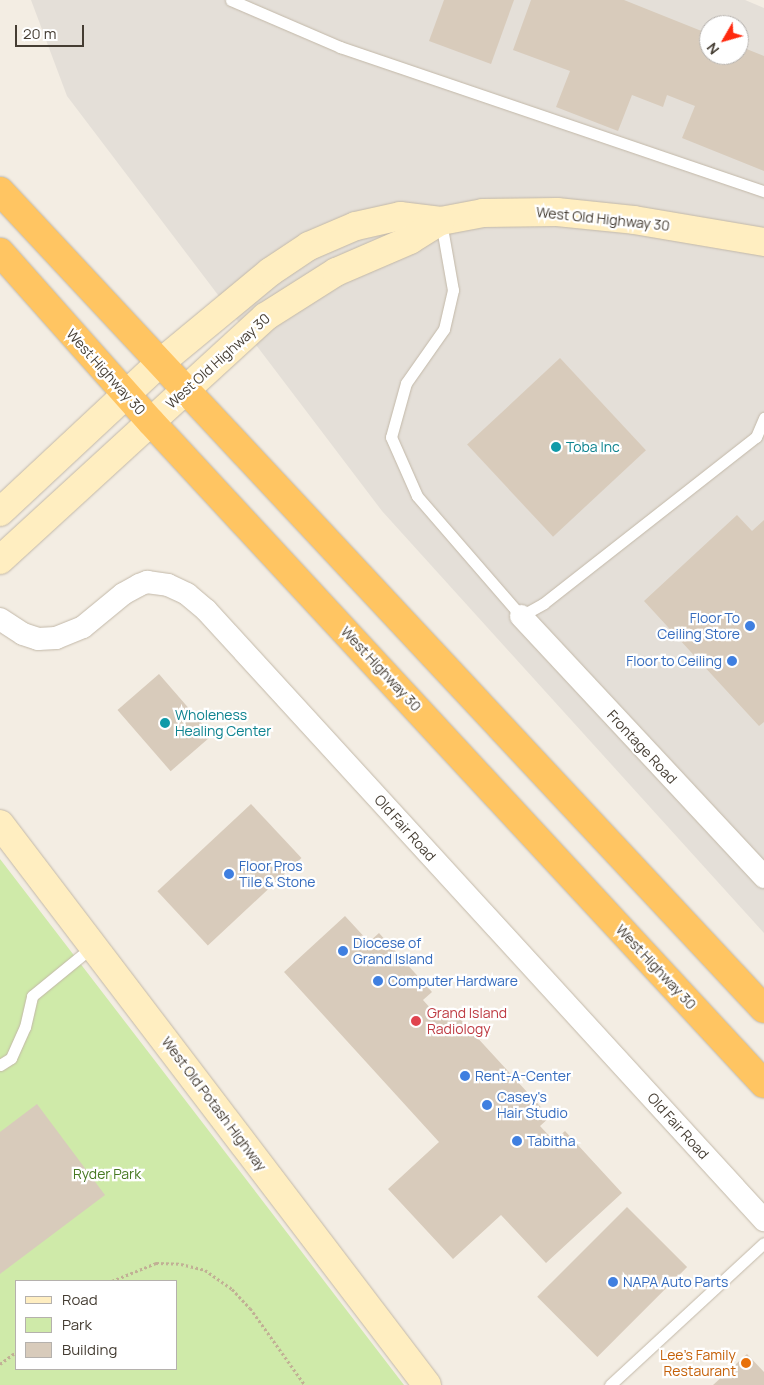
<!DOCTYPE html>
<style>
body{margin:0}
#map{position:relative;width:764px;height:1385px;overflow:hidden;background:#f3ede3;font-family:Manrope,sans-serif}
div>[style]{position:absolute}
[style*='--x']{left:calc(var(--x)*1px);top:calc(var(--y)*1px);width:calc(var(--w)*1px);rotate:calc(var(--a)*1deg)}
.industrial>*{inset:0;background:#e4dfd8}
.green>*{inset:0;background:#cfeaa9}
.building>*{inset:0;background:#d8cbbb;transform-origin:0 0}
.path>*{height:3px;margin-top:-1.5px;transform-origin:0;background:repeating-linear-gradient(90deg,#c1b095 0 2.5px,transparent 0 5px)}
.roads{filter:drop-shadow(0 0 1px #c2b8a8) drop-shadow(0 0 1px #c2b8a8)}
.lane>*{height:11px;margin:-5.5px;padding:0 5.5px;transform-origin:5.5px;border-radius:5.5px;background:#fff}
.street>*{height:22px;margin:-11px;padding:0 11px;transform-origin:11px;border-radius:11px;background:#fff}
.secondary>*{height:28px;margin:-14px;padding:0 14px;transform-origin:14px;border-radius:14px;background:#ffeec1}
.highway>*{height:28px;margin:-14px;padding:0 14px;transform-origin:14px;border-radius:14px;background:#ffc562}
.dots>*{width:14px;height:14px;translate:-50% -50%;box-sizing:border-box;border:2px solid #fff;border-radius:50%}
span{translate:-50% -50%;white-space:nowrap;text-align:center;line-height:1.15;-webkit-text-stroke:4.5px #fff;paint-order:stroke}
.street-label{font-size:14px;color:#453d33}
.culture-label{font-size:14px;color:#0d838f}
.left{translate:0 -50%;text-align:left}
.shop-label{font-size:14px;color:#366cbe}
.right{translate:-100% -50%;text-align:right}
.health-label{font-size:14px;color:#be3a42}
.park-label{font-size:14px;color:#477923}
.food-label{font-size:14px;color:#c56008}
.legend{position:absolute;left:15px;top:1280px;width:162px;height:90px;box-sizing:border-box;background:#fff;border:1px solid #b5b1ad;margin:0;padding:6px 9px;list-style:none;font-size:15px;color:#453d33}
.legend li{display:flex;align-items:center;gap:10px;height:25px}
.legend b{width:25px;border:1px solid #b5b1ad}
.north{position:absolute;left:699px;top:15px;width:50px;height:50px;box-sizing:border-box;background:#fff;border:1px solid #b5b1ad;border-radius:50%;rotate:232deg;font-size:14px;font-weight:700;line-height:20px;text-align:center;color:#453d33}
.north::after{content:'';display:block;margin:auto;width:18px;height:22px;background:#ff290e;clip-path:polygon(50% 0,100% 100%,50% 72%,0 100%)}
.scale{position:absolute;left:15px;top:25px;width:69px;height:22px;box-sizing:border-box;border:2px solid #453d33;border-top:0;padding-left:6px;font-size:15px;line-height:18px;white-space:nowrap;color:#453d33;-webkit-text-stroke:4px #fff;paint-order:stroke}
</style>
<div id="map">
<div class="industrial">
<i style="clip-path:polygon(evenodd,31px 0,745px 0,764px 8px,764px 933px,382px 511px,67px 96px,31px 0,709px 25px,739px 25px,739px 55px,709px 55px,709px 25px)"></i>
</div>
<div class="green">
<i style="clip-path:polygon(evenodd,0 859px,404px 1385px,0 1385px,0 859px,16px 1281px,176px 1281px,176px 1369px,16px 1369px,16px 1281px)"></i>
</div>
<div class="building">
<i style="clip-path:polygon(444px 0,514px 0,491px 64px,429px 41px)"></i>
<i style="clip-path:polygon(531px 0,624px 0,709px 34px,709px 55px,739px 55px,739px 46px,764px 56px,764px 171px,682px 138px,695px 106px,667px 95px,663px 107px,632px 95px,618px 131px,556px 107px,570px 71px,513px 50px)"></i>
<i style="left:560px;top:358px;width:126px;height:127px;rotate:47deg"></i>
<i style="clip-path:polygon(737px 515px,752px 531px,764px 520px,764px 722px,759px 726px,644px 601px)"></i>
<i style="left:159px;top:674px;width:81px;height:55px;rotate:49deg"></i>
<i style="left:251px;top:804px;width:74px;height:128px;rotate:47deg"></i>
<i style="clip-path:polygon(345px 916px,369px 942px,379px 933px,432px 992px,423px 1000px,440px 1019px,451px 1009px,550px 1117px,540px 1126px,554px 1141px,565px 1131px,622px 1193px,546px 1263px,501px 1215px,453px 1259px,388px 1189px,439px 1142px,284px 972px)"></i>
<i style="clip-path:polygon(37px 1104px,105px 1195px,0 1274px,0 1132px)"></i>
<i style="left:627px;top:1207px;width:85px;height:127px;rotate:45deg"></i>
<i style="clip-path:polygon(747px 1354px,764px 1372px,764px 1385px,713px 1385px)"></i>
</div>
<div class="path">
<i style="--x:112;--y:1281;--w:48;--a:-22.2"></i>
<i style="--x:156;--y:1263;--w:25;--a:2"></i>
<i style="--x:181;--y:1264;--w:25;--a:14"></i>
<i style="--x:205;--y:1270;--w:33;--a:35"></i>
<i style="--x:232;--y:1289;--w:26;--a:47"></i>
<i style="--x:250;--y:1308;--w:95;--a:54.5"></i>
<i style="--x:0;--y:1364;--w:20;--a:-37"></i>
</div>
<div class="roads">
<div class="lane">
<i style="--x:231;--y:0;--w:119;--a:23.3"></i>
<i style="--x:340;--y:47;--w:448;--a:18.8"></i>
<i style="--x:441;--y:222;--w:69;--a:80"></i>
<i style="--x:453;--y:290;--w:40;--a:103"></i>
<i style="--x:444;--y:329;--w:66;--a:125.1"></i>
<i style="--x:406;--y:383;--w:56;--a:105.5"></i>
<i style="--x:391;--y:437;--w:64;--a:66.2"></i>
<i style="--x:417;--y:496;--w:159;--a:49.1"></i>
<i style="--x:521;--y:616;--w:26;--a:-29"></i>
<i style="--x:544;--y:603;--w:269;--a:-38.1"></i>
<i style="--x:756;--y:437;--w:21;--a:-67"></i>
<i style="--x:0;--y:1065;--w:13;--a:-32"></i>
<i style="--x:11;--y:1058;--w:34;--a:-66"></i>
<i style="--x:25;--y:1027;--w:32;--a:-77"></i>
<i style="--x:32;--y:996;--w:79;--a:-39.3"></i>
<i style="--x:610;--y:1385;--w:209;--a:-42.7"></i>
</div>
<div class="street">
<i style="--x:521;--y:616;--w:357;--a:47"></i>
<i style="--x:0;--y:619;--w:27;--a:33"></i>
<i style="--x:23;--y:634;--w:16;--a:18"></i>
<i style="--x:38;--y:639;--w:18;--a:-3"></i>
<i style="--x:56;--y:638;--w:29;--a:-22"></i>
<i style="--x:83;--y:627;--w:52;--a:-39.5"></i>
<i style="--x:123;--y:594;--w:18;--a:-29"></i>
<i style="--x:139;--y:585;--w:9;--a:-21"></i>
<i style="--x:147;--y:582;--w:21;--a:8"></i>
<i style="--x:168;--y:585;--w:21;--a:25"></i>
<i style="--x:187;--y:594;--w:25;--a:40"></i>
<i style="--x:206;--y:610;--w:827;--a:47.55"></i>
</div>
<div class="secondary">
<i style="--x:0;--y:512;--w:219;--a:-43"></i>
<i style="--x:160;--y:363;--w:143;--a:-39.6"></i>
<i style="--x:270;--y:272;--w:47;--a:-33.7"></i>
<i style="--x:309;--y:246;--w:51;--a:-23.1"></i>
<i style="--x:356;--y:226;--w:45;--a:-12.8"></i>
<i style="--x:400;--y:216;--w:41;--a:7"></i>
<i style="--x:441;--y:221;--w:43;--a:-10.8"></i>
<i style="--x:483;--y:213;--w:74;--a:-0.8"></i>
<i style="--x:557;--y:212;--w:77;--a:5.9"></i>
<i style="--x:634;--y:220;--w:132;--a:9.6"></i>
<i style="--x:0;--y:560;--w:360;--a:-42.5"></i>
<i style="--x:265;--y:317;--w:84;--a:-32.4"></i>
<i style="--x:336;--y:272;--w:81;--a:-23.4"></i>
<i style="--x:410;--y:240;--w:36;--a:-32"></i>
<i style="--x:0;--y:824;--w:705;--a:52.72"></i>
</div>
<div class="highway">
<i style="--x:0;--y:191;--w:1119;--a:46.95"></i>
<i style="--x:0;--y:252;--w:227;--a:48.4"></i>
<i style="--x:151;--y:422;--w:902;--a:47.2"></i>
</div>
</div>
<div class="dots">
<i style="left:556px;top:447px;background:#0f9aa8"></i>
<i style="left:750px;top:626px;background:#3f7fe0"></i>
<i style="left:732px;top:661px;background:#3f7fe0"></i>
<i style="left:165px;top:723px;background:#0f9aa8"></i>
<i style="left:229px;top:874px;background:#3f7fe0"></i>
<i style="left:343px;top:951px;background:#3f7fe0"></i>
<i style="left:378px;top:981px;background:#3f7fe0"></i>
<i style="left:416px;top:1021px;background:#e0444e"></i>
<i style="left:465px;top:1076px;background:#3f7fe0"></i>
<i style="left:487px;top:1105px;background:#3f7fe0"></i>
<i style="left:517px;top:1141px;background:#3f7fe0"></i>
<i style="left:613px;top:1282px;background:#3f7fe0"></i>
<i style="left:746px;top:1363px;background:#e8710a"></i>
</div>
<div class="street-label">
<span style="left:603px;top:219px;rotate:6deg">West Old Highway 30</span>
<span style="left:218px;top:361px;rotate:-42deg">West Old Highway 30</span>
<span style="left:106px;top:372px;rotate:48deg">West Highway 30</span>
<span style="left:381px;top:669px;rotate:47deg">West Highway 30</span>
<span style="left:642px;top:747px;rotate:47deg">Frontage Road</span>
<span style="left:405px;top:828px;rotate:48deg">Old Fair Road</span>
<span style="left:656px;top:967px;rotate:47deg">West Highway 30</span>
<span style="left:214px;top:1104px;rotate:53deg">West Old Potash Highway</span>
<span style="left:678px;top:1126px;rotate:48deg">Old Fair Road</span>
</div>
<div class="culture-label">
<span class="left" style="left:566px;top:447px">Toba Inc</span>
<span class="left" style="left:175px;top:723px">Wholeness<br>Healing Center</span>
</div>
<div class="shop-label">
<span class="right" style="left:740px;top:626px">Floor To<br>Ceiling Store</span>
<span class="right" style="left:722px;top:661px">Floor to Ceiling</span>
<span class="left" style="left:239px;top:874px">Floor Pros<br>Tile &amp; Stone</span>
<span class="left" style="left:353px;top:951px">Diocese of<br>Grand Island</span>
<span class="left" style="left:388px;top:981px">Computer Hardware</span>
<span class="left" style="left:475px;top:1076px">Rent-A-Center</span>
<span class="left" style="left:497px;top:1105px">Casey's<br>Hair Studio</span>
<span class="left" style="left:527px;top:1141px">Tabitha</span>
<span class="left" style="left:623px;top:1282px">NAPA Auto Parts</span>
</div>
<div class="health-label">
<span class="left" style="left:427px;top:1021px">Grand Island<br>Radiology</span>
</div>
<div class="park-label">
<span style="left:107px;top:1174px">Ryder Park</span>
</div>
<div class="food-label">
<span class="right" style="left:736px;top:1363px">Lee's Family<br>Restaurant</span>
</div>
<ul class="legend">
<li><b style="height:6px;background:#ffeec1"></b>Road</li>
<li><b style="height:14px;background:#cfeaa9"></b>Park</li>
<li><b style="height:14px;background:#d8cbbb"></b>Building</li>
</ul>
<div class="north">N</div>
<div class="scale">20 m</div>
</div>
